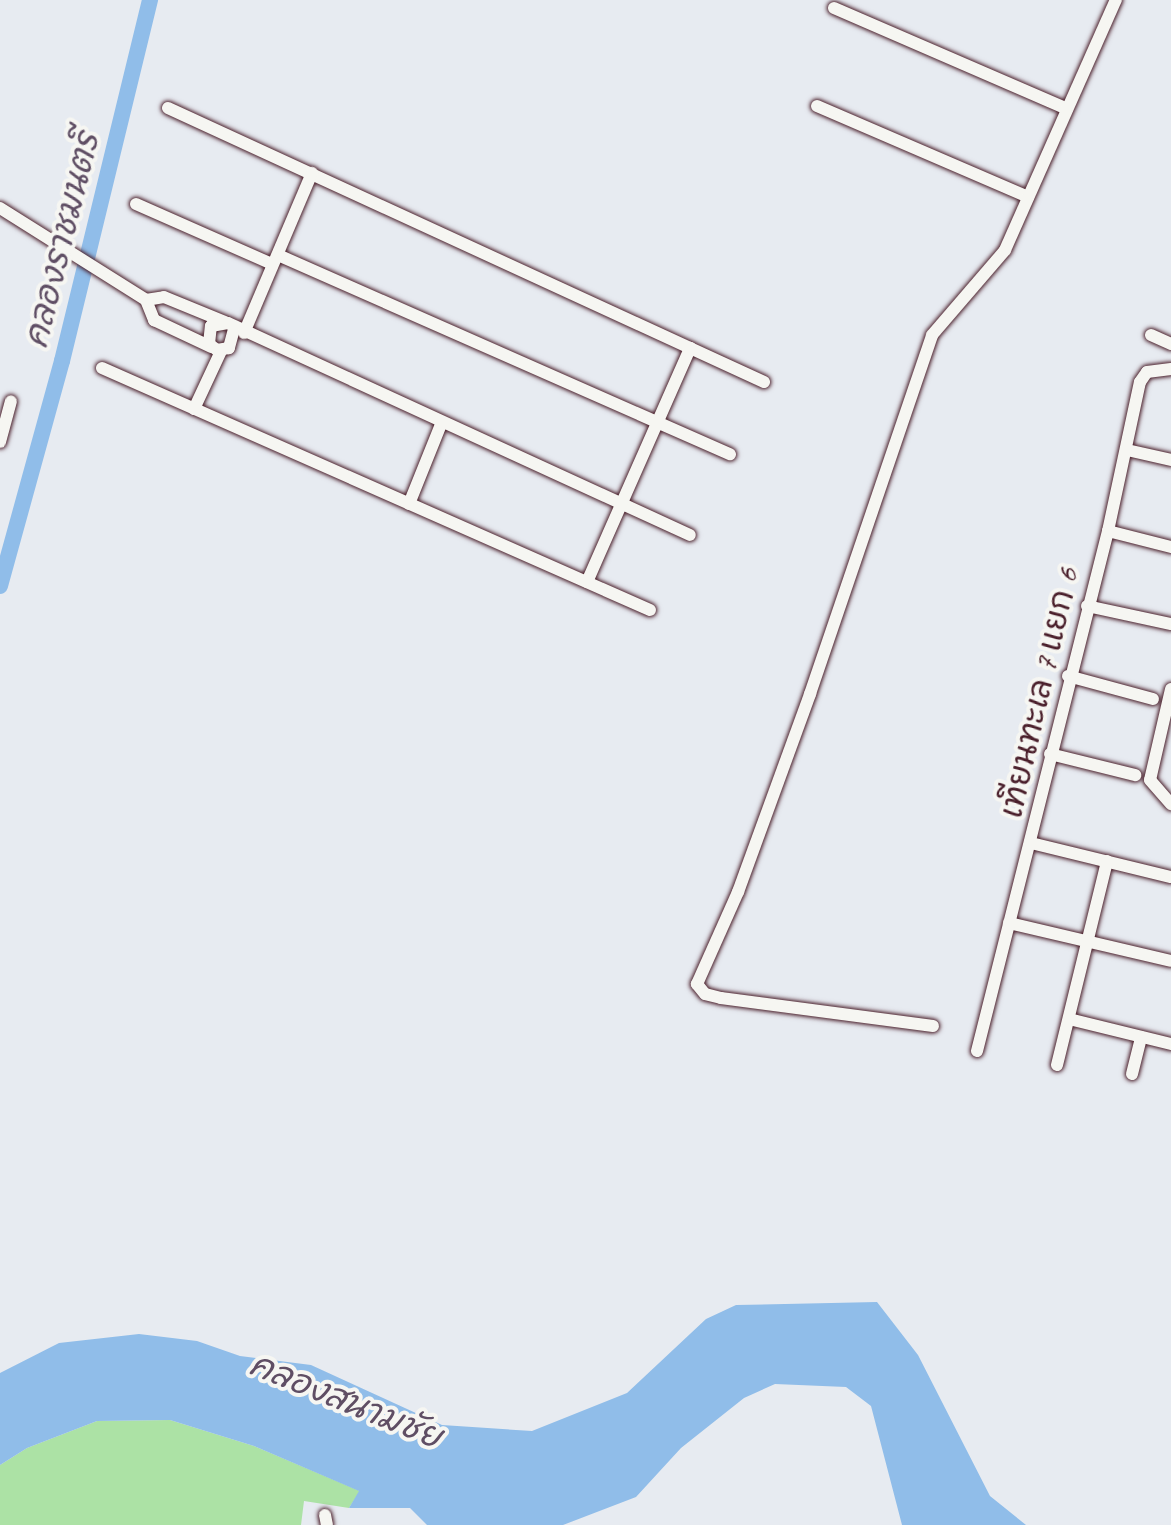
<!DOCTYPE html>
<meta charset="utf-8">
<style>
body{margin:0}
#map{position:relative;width:1171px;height:1525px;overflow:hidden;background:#e7ebf1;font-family:Caveat,"Playpen Sans Thai",sans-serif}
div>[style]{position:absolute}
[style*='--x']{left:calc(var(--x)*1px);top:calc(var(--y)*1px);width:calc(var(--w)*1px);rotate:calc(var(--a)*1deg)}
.green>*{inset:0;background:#ace2a5}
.water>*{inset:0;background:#90bde9}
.canal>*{height:16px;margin:-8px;padding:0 8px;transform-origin:8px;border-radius:8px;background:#90bde9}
.roads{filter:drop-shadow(0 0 2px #4a1f2b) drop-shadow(0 0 2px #4a1f2b)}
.street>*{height:12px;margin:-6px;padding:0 6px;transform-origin:6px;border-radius:6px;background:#f6f6f2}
span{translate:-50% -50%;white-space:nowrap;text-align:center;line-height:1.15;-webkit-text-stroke:8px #f6f6f2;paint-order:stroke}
.street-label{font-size:32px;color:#4a1f2b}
.water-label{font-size:34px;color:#5f4e64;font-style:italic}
</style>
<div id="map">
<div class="green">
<i style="clip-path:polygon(170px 1420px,254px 1446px,360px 1491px,349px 1508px,304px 1501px,301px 1525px,0 1525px,0 1465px,27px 1448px,97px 1421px)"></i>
</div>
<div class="water">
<i style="clip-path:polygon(877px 1302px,918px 1355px,990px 1496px,1026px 1525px,902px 1525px,871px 1406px,846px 1387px,775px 1384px,744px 1398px,681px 1448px,636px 1497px,563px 1525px,427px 1525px,410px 1508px,349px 1508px,359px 1491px,254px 1446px,170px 1420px,97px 1421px,27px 1448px,0 1465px,0 1373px,59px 1343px,139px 1334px,197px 1341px,240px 1356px,311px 1365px,442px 1425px,532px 1431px,627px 1393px,706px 1319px,736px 1305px)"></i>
</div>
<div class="canal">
<i style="--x:0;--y:586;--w:233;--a:-74.6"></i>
<i style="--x:62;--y:361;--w:372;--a:-76.3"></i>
</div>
<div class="roads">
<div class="street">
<i style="--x:834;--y:8;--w:254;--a:23.4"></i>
<i style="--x:817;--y:106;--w:230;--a:23.3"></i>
<i style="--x:168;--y:108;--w:656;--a:24.69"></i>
<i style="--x:136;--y:204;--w:149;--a:23.8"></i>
<i style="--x:0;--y:208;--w:173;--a:32.2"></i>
<i style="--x:146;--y:300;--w:18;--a:-9"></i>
<i style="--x:164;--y:297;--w:66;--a:22.3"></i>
<i style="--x:278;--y:255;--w:494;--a:23.8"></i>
<i style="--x:146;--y:300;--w:22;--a:68"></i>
<i style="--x:154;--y:320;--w:63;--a:25.3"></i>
<i style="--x:234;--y:329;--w:20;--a:105"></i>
<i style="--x:229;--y:348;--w:12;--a:171"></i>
<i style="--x:217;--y:350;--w:10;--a:-143"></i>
<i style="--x:209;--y:344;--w:18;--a:-84"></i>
<i style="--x:211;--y:326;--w:17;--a:-10"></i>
<i style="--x:228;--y:323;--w:508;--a:24.65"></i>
<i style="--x:244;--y:333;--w:174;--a:-67"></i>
<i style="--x:1151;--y:335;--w:22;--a:24"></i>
<i style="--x:102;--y:368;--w:599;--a:23.83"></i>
<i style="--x:194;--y:409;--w:64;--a:-65"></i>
<i style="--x:0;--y:442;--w:42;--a:-75"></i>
<i style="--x:1127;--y:450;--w:45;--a:12.8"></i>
<i style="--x:409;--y:504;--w:88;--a:-68.1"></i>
<i style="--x:1108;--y:531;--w:65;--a:14.3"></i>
<i style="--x:587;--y:582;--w:256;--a:-66.2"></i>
<i style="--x:1087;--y:606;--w:86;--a:12.1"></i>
<i style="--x:1068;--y:676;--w:88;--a:15.1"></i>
<i style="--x:1171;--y:689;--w:93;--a:103"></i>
<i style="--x:1150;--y:780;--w:32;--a:49"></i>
<i style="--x:1050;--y:754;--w:88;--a:13.9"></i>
<i style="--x:1031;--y:843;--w:144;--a:13.7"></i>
<i style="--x:1009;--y:923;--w:166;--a:13.2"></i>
<i style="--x:1069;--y:1019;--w:105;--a:13.8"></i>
<i style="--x:933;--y:1026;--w:214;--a:-172.5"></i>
<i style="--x:721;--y:998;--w:16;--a:-166"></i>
<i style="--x:705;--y:994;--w:13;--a:-129"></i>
<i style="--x:697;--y:984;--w:101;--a:-66"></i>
<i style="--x:738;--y:892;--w:211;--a:-70"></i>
<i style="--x:810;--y:694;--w:379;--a:-71.2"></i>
<i style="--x:932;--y:335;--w:112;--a:-49.3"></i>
<i style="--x:1005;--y:250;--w:274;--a:-66.1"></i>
<i style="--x:977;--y:1051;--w:536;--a:-75.86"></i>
<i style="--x:1108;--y:531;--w:152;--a:-77.9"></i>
<i style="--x:1140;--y:382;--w:12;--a:-55"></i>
<i style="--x:1147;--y:372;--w:24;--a:-7"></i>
<i style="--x:1057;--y:1065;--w:210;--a:-76.2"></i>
<i style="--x:1132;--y:1074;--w:38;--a:-76"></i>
<i style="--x:325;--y:1515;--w:10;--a:79"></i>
</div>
</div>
<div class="street-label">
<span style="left:1040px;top:693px;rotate:-77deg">เทียนทะเล 7 แยก 6</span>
</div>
<div class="water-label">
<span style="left:61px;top:240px;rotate:-76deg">คลองราชมนตรี</span>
<span style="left:346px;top:1400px;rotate:22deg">คลองสนามชัย</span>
</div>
</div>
